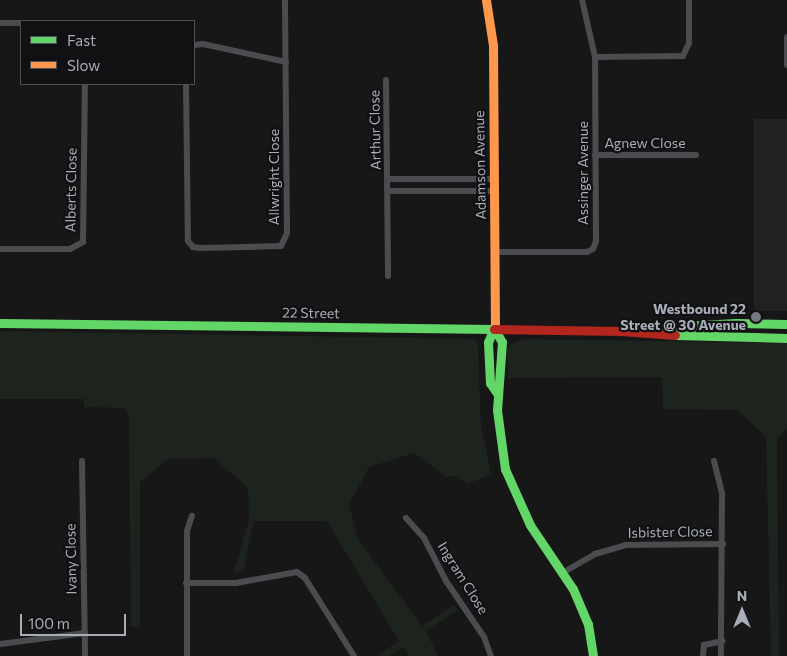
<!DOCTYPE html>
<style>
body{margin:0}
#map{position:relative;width:787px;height:656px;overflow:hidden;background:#171717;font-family:Commissioner,sans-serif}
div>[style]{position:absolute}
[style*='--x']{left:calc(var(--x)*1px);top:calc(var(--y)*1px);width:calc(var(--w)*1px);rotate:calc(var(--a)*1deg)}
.built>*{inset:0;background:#212123;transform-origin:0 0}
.green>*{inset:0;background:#1d241e}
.street>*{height:6px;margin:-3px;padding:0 3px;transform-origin:3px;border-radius:3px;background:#4b4c50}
.fast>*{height:9px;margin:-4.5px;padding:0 4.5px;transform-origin:4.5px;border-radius:4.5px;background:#63d668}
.slow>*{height:9px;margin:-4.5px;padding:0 4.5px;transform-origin:4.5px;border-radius:4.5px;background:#ff974d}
.jam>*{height:9px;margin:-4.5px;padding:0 4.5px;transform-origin:4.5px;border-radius:4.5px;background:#b3261e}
.dots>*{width:14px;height:14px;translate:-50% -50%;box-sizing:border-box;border:2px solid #111113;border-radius:50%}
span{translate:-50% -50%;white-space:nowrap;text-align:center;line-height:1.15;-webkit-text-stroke:4.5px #111113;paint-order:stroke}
.street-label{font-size:14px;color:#a8adb8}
.poi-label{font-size:14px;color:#a8adb8;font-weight:700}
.right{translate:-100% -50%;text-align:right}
.legend{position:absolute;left:20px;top:20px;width:175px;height:65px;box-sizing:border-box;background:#111113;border:1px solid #4d4f55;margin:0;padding:6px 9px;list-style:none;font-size:15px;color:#a8adb8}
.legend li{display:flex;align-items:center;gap:10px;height:25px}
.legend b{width:25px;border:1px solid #4d4f55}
.north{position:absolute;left:717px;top:586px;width:50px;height:50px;-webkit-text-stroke:4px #111113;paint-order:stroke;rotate:0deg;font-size:14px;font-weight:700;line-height:20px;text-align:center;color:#a8adb8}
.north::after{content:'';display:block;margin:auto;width:18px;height:22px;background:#a8adb8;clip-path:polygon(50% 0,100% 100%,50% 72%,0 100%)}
.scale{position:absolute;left:20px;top:614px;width:106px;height:22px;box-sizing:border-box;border:2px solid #a8adb8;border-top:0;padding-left:6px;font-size:15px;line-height:18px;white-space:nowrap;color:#a8adb8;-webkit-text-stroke:4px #111113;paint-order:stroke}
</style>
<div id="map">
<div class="built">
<i style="left:754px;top:119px;width:33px;height:192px"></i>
</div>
<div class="green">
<i style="clip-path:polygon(0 331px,475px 339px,478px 345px,481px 426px,491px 474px,467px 484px,457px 476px,447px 477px,414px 453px,369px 467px,349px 505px,358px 539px,422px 626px,454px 605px,458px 610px,426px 631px,438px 656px,409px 656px,403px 647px,389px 656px,377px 656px,399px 641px,327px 521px,254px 521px,243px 571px,234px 572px,249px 520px,248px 488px,214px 458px,168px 459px,140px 482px,140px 627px,131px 627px,129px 415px,124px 408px,84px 407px,84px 399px,0 399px)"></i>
<i style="clip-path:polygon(524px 339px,787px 343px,787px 429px,777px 438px,779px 656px,771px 656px,766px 437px,738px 410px,663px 409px,662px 377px,508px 378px,507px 350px,511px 344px)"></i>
</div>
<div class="street">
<i style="--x:0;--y:23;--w:21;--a:0"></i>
<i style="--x:787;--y:37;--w:28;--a:90"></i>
<i style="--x:194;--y:45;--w:9;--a:-6"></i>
<i style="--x:203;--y:44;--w:85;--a:12.2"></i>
<i style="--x:595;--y:57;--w:88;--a:-0.7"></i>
<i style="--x:683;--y:56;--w:14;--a:-65"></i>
<i style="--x:689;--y:43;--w:43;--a:-90"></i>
<i style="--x:386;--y:80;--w:196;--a:89.4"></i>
<i style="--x:186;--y:84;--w:157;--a:89.3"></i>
<i style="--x:188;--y:241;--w:8;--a:50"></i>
<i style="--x:193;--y:247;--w:8;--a:7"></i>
<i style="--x:201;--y:248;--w:80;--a:-1.4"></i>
<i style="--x:281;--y:246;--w:14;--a:-65"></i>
<i style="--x:287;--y:233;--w:233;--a:-90.5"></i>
<i style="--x:595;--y:155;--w:101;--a:0"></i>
<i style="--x:388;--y:179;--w:106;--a:0"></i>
<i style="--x:388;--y:191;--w:107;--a:0"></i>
<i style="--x:0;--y:249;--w:70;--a:0"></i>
<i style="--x:70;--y:249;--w:15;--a:-28"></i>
<i style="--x:83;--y:242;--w:158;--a:-89.3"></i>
<i style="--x:495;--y:252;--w:92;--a:0"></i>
<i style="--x:587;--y:252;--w:7;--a:-27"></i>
<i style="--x:593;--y:249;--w:9;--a:-69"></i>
<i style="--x:596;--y:241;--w:184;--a:-90.3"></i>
<i style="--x:595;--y:57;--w:58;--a:-102.8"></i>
<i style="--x:82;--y:461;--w:195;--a:89.1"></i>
<i style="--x:714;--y:461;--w:34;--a:76"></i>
<i style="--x:722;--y:494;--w:162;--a:90.4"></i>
<i style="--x:406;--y:518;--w:27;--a:48"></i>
<i style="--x:424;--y:538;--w:48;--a:62.9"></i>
<i style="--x:446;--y:581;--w:68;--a:55.8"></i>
<i style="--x:484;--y:637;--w:20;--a:70"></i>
<i style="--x:564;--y:572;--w:36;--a:-30"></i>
<i style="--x:595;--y:554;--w:32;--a:-16"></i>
<i style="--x:626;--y:545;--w:97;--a:-0.6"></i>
<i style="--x:186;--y:583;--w:50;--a:0"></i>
<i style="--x:236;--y:583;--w:62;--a:-10.2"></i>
<i style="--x:297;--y:572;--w:10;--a:37"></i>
<i style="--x:305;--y:578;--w:92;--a:57.9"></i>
<i style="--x:0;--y:644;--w:86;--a:-7.4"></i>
<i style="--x:187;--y:656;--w:125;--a:-90"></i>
<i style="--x:187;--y:531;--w:16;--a:-72"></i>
<i style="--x:703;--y:656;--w:11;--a:-85"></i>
<i style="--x:704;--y:645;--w:19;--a:-12"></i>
</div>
<div class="fast">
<i style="--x:0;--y:323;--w:494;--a:0.7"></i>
<i style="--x:495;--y:325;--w:18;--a:112"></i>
<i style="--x:488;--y:342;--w:41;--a:87.2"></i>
<i style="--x:490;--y:383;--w:12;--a:55"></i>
<i style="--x:629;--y:329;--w:107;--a:-3.2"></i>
<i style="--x:736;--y:323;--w:51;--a:1.1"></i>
<i style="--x:495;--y:330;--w:14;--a:60"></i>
<i style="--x:502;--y:342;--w:68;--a:94.2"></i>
<i style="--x:497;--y:410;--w:60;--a:82.3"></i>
<i style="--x:505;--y:469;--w:61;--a:65.9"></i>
<i style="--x:530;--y:525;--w:77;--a:56.1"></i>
<i style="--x:573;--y:589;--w:38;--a:67"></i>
<i style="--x:588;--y:624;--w:32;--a:81"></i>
<i style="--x:675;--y:335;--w:112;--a:1.5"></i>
</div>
<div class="slow">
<i style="--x:486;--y:0;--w:46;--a:81.2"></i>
<i style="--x:493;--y:45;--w:280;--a:89.6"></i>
</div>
<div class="jam">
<i style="--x:494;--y:329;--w:127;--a:0.9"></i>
<i style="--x:621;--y:331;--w:54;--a:4.2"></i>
</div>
<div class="dots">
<i style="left:756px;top:317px;background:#757880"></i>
</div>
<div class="street-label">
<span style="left:375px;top:130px;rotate:-91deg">Arthur Close</span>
<span style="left:645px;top:143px">Agnew Close</span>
<span style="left:480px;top:165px;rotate:-91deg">Adamson Avenue</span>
<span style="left:583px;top:173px;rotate:-90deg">Assinger Avenue</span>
<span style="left:274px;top:177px;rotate:-90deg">Allwright Close</span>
<span style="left:71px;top:190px;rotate:-89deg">Alberts Close</span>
<span style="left:311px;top:313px;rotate:1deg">22 Street</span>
<span style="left:670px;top:532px;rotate:-1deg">Isbister Close</span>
<span style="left:71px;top:559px;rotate:-91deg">Ivany Close</span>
<span style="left:463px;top:578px;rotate:58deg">Ingram Close</span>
</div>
<div class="poi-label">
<span class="right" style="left:746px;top:317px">Westbound 22<br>Street @ 30 Avenue</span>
</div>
<ul class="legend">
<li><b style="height:6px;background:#63d668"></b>Fast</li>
<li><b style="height:6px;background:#ff974d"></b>Slow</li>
</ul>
<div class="north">N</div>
<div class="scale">100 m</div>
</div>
